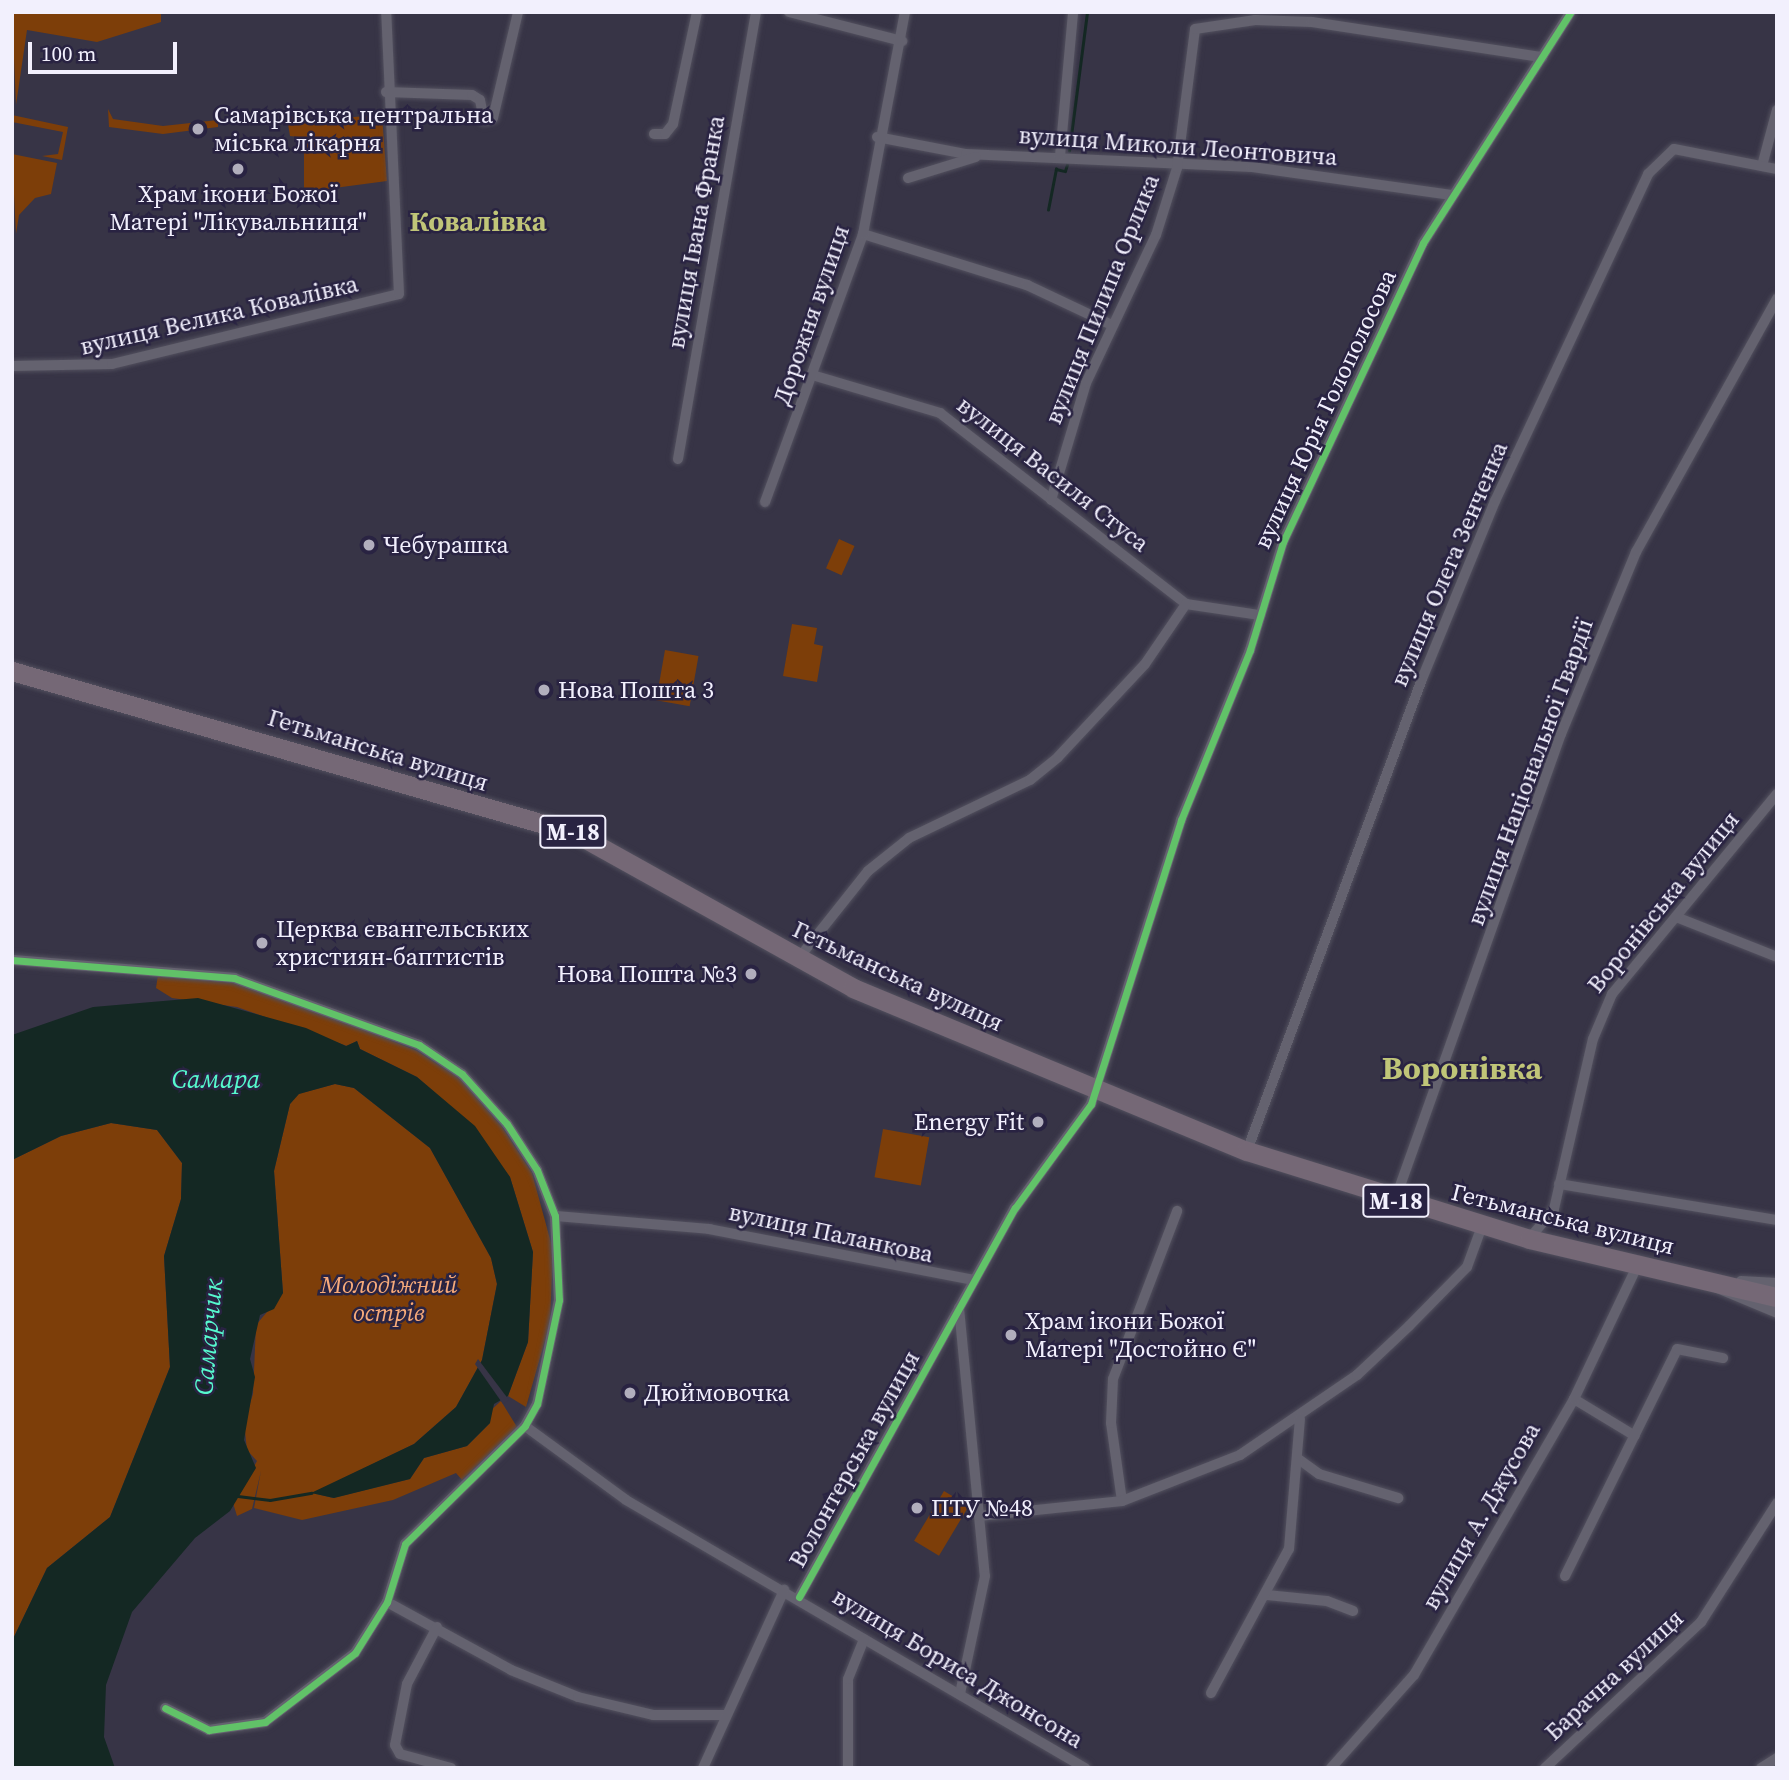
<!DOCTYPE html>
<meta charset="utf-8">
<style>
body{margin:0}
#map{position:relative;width:1789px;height:1780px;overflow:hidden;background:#373446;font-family:"Source Serif 4",serif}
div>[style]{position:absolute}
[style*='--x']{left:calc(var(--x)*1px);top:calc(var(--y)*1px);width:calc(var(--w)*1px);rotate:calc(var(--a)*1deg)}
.green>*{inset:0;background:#7d3e09;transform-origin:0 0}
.water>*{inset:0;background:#142823}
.pier>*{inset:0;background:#373446}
.stream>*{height:2.5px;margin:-1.25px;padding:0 1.25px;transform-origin:1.25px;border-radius:1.25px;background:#142823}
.roads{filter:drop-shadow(0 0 2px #52505e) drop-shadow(0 0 2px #52505e)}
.street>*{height:10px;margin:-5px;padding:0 5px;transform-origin:5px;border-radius:5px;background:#64626f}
.highway>*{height:19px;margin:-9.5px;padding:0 9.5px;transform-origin:9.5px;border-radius:9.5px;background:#756876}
.cycleway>*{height:7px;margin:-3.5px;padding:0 3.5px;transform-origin:3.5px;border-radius:3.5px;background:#61c268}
.dots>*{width:19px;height:19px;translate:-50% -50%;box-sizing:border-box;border:4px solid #292342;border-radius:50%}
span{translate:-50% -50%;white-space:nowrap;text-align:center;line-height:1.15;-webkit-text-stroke:5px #292342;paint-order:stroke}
.shield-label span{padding:2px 5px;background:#292342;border:2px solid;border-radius:5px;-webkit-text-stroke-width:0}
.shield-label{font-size:23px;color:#f2f0fd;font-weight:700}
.poi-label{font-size:24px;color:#f2f0fd}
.left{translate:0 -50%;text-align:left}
.right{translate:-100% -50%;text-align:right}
.street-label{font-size:24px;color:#f2f0fd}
.park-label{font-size:24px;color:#f7aa7a;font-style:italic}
.water-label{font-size:26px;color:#56f9ce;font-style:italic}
.quarter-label{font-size:28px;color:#c0c578;font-weight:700}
.district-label{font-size:32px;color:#c0c578;font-weight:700}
.frame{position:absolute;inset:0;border:14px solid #f2f0fd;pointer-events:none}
.scale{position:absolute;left:28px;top:42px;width:149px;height:32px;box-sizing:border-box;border:4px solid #f2f0fd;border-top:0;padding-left:9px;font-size:21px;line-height:24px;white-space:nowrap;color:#f2f0fd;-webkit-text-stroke:5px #292342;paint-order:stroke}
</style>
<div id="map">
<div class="green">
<i style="clip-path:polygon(12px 12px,161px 12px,161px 22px,97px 42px,27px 30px,16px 105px)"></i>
<i style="clip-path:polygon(108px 109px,113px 119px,163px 126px,218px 120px,218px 127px,163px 134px,109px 127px)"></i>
<i style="clip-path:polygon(286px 112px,297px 121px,382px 115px,387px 181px,304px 192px,304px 140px,341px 142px,290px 136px)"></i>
<i style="clip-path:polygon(12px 115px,68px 127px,62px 160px,42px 156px,58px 154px,63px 132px,12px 122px)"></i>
<i style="clip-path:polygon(12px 154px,57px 163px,51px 194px,35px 198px,19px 215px,16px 234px)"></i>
<i style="left:839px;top:539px;width:17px;height:32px;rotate:24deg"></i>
<i style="clip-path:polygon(792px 624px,817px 628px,814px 644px,823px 646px,817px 682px,783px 676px)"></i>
<i style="left:665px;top:650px;width:34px;height:51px;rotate:10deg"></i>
<i style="clip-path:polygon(158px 975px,233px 983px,296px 1002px,417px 1051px,459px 1078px,502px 1127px,532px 1173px,553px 1250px,550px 1323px,526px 1407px,508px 1396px,528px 1342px,533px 1252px,510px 1177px,465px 1119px,417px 1077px,360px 1049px,357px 1041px,347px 1046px,237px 1007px,172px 998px,156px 988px)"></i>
<i style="clip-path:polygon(335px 1084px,354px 1088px,430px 1148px,491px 1258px,497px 1284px,482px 1360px,456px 1407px,414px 1444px,313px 1493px,333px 1498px,410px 1479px,424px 1458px,467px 1446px,490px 1423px,490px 1411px,501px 1401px,517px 1427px,462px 1480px,456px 1473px,393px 1500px,302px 1520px,254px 1508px,261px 1471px,252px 1509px,237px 1516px,233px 1503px,257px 1461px,247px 1450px,244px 1422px,253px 1394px,256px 1325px,283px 1293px,274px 1171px,290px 1104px,298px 1094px)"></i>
<i style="clip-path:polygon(111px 1123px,157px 1130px,182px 1163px,181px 1199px,164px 1256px,170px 1367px,110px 1517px,47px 1568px,12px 1641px,12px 1160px,61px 1136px)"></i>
<i style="left:883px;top:1129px;width:47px;height:49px;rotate:10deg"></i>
<i style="left:944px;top:1491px;width:29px;height:58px;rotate:31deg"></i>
</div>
<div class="water">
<i style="clip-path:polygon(198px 998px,306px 1028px,346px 1046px,357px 1041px,360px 1049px,417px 1077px,475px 1126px,510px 1177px,533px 1252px,528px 1342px,508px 1396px,494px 1404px,490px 1423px,467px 1446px,424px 1458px,410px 1479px,334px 1498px,311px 1493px,414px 1444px,456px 1407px,482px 1360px,497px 1284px,491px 1258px,430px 1148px,354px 1088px,335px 1084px,299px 1094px,290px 1104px,274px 1171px,283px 1293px,274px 1309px,260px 1315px,250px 1359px,255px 1377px,244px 1440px,256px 1468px,230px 1511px,195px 1538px,132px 1612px,106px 1685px,104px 1737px,115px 1768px,12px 1768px,12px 1641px,47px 1568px,110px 1517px,170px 1367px,164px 1256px,181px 1199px,182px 1163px,157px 1130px,111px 1123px,61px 1136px,12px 1160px,12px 1035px,93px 1007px)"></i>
</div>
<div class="pier">
<i style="clip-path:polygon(478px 1359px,509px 1400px,503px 1404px,475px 1364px)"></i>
</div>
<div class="stream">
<i style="--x:1069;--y:151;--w:140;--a:-82.6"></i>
<i style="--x:1048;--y:210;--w:42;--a:-79"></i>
<i style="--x:1056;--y:169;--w:9;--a:13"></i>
<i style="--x:1065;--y:171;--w:6;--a:-72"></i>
<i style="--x:238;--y:1496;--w:32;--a:7"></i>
<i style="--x:270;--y:1500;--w:42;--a:-9.7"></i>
</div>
<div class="roads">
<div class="street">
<i style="--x:789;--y:12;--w:117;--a:14.4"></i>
<i style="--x:386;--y:92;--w:86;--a:2"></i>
<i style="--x:472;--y:95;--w:9;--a:32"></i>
<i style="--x:480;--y:100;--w:20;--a:79"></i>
<i style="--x:484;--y:120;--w:9;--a:-13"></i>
<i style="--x:493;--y:118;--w:109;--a:-76.7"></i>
<i style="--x:654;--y:134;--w:11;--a:0"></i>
<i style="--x:665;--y:134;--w:13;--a:-51"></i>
<i style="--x:673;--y:124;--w:115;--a:-77.9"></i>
<i style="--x:877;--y:137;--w:91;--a:10.8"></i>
<i style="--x:966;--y:154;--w:286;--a:2.6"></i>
<i style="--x:1252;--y:167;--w:200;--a:8"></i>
<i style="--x:1060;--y:156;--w:145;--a:-84.8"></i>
<i style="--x:1762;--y:166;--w:58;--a:-75"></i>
<i style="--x:908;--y:178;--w:71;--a:-17.2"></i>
<i style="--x:863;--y:234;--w:172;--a:17.3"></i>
<i style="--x:1027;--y:285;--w:94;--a:25.2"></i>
<i style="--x:12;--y:366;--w:100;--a:-1.1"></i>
<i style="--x:112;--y:364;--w:295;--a:-13.7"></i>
<i style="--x:399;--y:294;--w:282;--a:-92.6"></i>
<i style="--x:812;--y:375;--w:134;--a:16.5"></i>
<i style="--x:940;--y:413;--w:311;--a:37.8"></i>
<i style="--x:1186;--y:604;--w:75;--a:8.5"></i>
<i style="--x:678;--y:459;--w:454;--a:-80.1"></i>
<i style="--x:1051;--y:500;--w:122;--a:-73.3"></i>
<i style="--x:1086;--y:383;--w:164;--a:-64.7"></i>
<i style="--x:1156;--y:235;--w:70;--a:-72.6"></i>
<i style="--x:1177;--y:168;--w:140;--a:-82.6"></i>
<i style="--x:1195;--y:29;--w:61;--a:-8.5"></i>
<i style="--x:1255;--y:20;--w:57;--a:2"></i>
<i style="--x:1312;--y:22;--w:233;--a:8.7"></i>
<i style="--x:765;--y:502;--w:285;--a:-69.9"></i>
<i style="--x:863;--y:234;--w:226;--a:-79.3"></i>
<i style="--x:1676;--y:917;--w:109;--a:21.6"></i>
<i style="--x:798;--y:959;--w:112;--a:-51.5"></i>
<i style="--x:868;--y:871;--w:53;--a:-38.8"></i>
<i style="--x:909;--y:838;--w:134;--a:-25.6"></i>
<i style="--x:1030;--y:780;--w:36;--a:-39"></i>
<i style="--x:1058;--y:757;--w:127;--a:-46.9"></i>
<i style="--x:1145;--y:664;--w:73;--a:-55.7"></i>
<i style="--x:12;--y:960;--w:223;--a:4.6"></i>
<i style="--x:234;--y:978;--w:197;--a:19.9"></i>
<i style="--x:419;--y:1045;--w:52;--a:34"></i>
<i style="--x:462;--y:1074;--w:67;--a:48"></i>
<i style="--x:507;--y:1124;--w:55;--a:56.9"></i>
<i style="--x:537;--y:1170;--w:49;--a:68.6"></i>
<i style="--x:555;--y:1216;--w:84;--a:87.3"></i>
<i style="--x:559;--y:1300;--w:106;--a:101.9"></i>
<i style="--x:537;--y:1404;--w:25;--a:119"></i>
<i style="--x:525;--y:1426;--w:168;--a:135.5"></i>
<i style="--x:405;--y:1544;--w:61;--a:107.2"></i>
<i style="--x:387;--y:1602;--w:60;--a:122.1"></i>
<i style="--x:355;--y:1653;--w:113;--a:142.5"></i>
<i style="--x:265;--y:1722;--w:57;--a:171.9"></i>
<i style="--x:209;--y:1730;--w:49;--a:-153.4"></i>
<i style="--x:1247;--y:1151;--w:503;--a:-69.66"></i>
<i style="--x:1422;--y:679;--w:192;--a:-67.7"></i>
<i style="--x:1495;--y:501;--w:361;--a:-64.9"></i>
<i style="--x:1648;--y:174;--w:36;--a:-44"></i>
<i style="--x:1674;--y:149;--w:105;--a:11"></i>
<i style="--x:1559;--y:1184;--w:221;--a:9.4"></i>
<i style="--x:1395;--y:1200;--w:495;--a:-70.4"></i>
<i style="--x:1561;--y:734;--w:197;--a:-67.6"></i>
<i style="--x:1636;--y:552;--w:290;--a:-60.9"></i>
<i style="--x:555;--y:1216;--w:155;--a:4.8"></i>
<i style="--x:709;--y:1229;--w:270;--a:10.9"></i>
<i style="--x:1529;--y:1239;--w:39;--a:-50"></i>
<i style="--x:1554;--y:1209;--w:174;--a:-77.1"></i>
<i style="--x:1593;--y:1039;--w:49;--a:-67.1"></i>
<i style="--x:1612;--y:994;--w:259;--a:-50.5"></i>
<i style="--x:1741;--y:1281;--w:36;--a:3"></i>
<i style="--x:1717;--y:1288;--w:65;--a:22.6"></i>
<i style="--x:959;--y:1308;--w:269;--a:84.5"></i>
<i style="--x:985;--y:1576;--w:121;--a:102"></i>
<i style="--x:1574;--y:1399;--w:71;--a:31.2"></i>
<i style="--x:525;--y:1426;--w:125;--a:36.2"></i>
<i style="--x:626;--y:1500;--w:532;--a:30.28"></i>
<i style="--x:1297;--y:1458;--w:27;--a:36"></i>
<i style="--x:1319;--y:1474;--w:83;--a:16.9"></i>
<i style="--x:1122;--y:1501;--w:79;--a:-98"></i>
<i style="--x:1111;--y:1423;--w:44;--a:-87.4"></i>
<i style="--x:1113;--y:1379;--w:180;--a:-69.1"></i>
<i style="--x:979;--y:1516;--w:144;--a:-6"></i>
<i style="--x:1122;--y:1501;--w:127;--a:-21.3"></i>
<i style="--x:1240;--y:1455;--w:142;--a:-34.4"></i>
<i style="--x:1357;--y:1375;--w:71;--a:-43.3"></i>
<i style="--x:1409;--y:1326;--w:83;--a:-45.5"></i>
<i style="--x:1467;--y:1267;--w:44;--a:-69.9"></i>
<i style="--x:1565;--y:1576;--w:253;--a:-63.7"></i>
<i style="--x:1677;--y:1349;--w:47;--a:11.1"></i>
<i style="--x:1267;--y:1595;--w:60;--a:5.7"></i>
<i style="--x:1327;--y:1601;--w:28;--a:21"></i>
<i style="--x:799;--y:1597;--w:445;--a:-61"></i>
<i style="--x:1015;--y:1208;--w:129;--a:-53.8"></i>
<i style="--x:1091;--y:1104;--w:298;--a:-72.4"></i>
<i style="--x:1181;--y:820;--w:183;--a:-67.9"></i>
<i style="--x:1250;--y:650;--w:113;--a:-73"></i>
<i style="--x:1283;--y:542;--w:330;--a:-64.9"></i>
<i style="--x:1423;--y:243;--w:274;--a:-57.4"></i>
<i style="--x:387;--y:1602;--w:141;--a:28.7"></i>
<i style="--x:511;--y:1670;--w:72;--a:21.9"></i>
<i style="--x:578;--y:1697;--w:77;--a:13.5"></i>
<i style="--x:653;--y:1715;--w:72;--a:0"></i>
<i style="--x:437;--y:1627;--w:64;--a:117.8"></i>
<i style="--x:407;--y:1684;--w:62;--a:101.1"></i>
<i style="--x:395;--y:1745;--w:10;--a:61"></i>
<i style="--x:400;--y:1754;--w:53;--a:15.4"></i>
<i style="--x:1211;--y:1693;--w:164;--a:-61.6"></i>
<i style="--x:1289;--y:1549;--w:131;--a:-85.2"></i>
<i style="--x:703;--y:1768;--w:196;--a:-65.5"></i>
<i style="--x:848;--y:1768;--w:89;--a:-90"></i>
<i style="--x:848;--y:1679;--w:43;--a:-68.2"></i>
<i style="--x:1331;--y:1768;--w:125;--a:-48.3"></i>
<i style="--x:1414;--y:1675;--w:319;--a:-59.9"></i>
<i style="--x:1574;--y:1399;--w:149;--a:-64.6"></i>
<i style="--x:1545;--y:1768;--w:214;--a:-43.1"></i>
<i style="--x:1701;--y:1622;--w:141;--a:-57.4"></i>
<i style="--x:1761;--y:1768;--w:19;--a:-32"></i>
</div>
<div class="highway">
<i style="--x:12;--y:671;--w:586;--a:16.05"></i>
<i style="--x:575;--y:833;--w:318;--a:29.1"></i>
<i style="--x:853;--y:988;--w:426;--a:22.5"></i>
<i style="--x:1247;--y:1151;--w:295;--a:17.3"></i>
<i style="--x:1529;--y:1239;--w:255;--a:13.2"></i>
</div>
</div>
<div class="cycleway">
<i style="--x:12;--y:960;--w:223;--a:4.6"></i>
<i style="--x:234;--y:978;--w:197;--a:19.9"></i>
<i style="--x:419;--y:1045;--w:52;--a:34"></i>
<i style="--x:462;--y:1074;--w:67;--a:48"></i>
<i style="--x:507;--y:1124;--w:55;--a:56.9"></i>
<i style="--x:537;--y:1170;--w:49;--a:68.6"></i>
<i style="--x:555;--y:1216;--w:84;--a:87.3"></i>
<i style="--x:559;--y:1300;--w:106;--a:101.9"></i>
<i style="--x:537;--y:1404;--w:25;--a:119"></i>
<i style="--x:525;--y:1426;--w:168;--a:135.5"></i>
<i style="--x:405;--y:1544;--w:61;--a:107.2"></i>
<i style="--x:387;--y:1602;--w:60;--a:122.1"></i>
<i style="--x:355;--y:1653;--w:113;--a:142.5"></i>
<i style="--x:265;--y:1722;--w:57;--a:171.9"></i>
<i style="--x:209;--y:1730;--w:49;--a:-153.4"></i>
<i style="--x:799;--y:1597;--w:445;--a:-61"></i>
<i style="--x:1015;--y:1208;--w:129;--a:-53.8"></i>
<i style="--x:1091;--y:1104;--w:298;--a:-72.4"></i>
<i style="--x:1181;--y:820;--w:183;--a:-67.9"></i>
<i style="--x:1250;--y:650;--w:113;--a:-73"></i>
<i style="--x:1283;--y:542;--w:330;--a:-64.9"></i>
<i style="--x:1423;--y:243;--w:274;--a:-57.4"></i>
</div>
<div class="dots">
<i style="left:198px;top:129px;background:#b1aebd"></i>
<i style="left:238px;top:169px;background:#b1aebd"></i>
<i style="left:369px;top:545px;background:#b1aebd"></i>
<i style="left:544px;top:690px;background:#b1aebd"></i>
<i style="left:262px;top:943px;background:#b1aebd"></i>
<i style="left:751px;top:974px;background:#b1aebd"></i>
<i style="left:1038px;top:1122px;background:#b1aebd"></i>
<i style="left:1011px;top:1335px;background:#b1aebd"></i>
<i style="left:630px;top:1393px;background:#b1aebd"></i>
<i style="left:917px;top:1508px;background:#b1aebd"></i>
</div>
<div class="shield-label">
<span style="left:573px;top:832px">М-18</span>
<span style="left:1396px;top:1201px">М-18</span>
</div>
<div class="poi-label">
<span class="left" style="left:214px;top:129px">Самарівська центральна<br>міська лікарня</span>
<span style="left:238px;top:208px">Храм ікони Божої<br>Матері "Лікувальниця"</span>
<span class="left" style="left:383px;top:545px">Чебурашка</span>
<span class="left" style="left:558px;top:690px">Нова Пошта 3</span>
<span class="left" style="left:276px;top:943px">Церква євангельських<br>християн-баптистів</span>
<span class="right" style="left:737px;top:974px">Нова Пошта №3</span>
<span class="right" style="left:1024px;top:1122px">Energy Fit</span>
<span class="left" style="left:1025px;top:1335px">Храм ікони Божої<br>Матері "Достойно Є"</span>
<span class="left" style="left:644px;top:1393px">Дюймовочка</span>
<span class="left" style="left:931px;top:1508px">ПТУ №48</span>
</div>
<div class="street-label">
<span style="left:1178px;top:146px;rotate:4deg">вулиця Миколи Леонтовича</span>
<span style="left:696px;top:232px;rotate:-80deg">вулиця Івана Франка</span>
<span style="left:1102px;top:299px;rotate:-68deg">вулиця Пилипа Орлика</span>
<span style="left:219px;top:315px;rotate:-13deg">вулиця Велика Ковалівка</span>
<span style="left:811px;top:315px;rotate:-71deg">Дорожня вулиця</span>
<span style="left:1325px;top:409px;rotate:-65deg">вулиця Юрія Голополосова</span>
<span style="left:1053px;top:474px;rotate:38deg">вулиця Василя Стуса</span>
<span style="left:1449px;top:564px;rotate:-67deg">вулиця Олега Зенченка</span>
<span style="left:378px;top:750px;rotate:17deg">Гетьманська вулиця</span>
<span style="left:1530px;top:772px;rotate:-70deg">вулиця Національної Гвардії</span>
<span style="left:1663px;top:902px;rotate:-51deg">Воронівська вулиця</span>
<span style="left:898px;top:976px;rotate:25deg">Гетьманська вулиця</span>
<span style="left:1563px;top:1219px;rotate:14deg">Гетьманська вулиця</span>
<span style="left:831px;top:1233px;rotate:12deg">вулиця Паланкова</span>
<span style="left:854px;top:1459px;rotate:-61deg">Волонтерська вулиця</span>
<span style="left:1481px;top:1516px;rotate:-60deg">вулиця А. Джусова</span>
<span style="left:958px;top:1668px;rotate:31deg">вулиця Бориса Джонсона</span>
<span style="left:1614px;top:1675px;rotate:-43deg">Барачна вулиця</span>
</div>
<div class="park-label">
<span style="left:389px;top:1299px">Молодіжний<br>острів</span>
</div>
<div class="water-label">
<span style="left:216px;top:1080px">Самара</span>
<span style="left:209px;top:1337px;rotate:-85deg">Самарчик</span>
</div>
<div class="quarter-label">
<span style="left:478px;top:221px">Ковалівка</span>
</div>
<div class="district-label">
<span style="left:1462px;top:1068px">Воронівка</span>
</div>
<div class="frame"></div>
<div class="scale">100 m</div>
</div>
